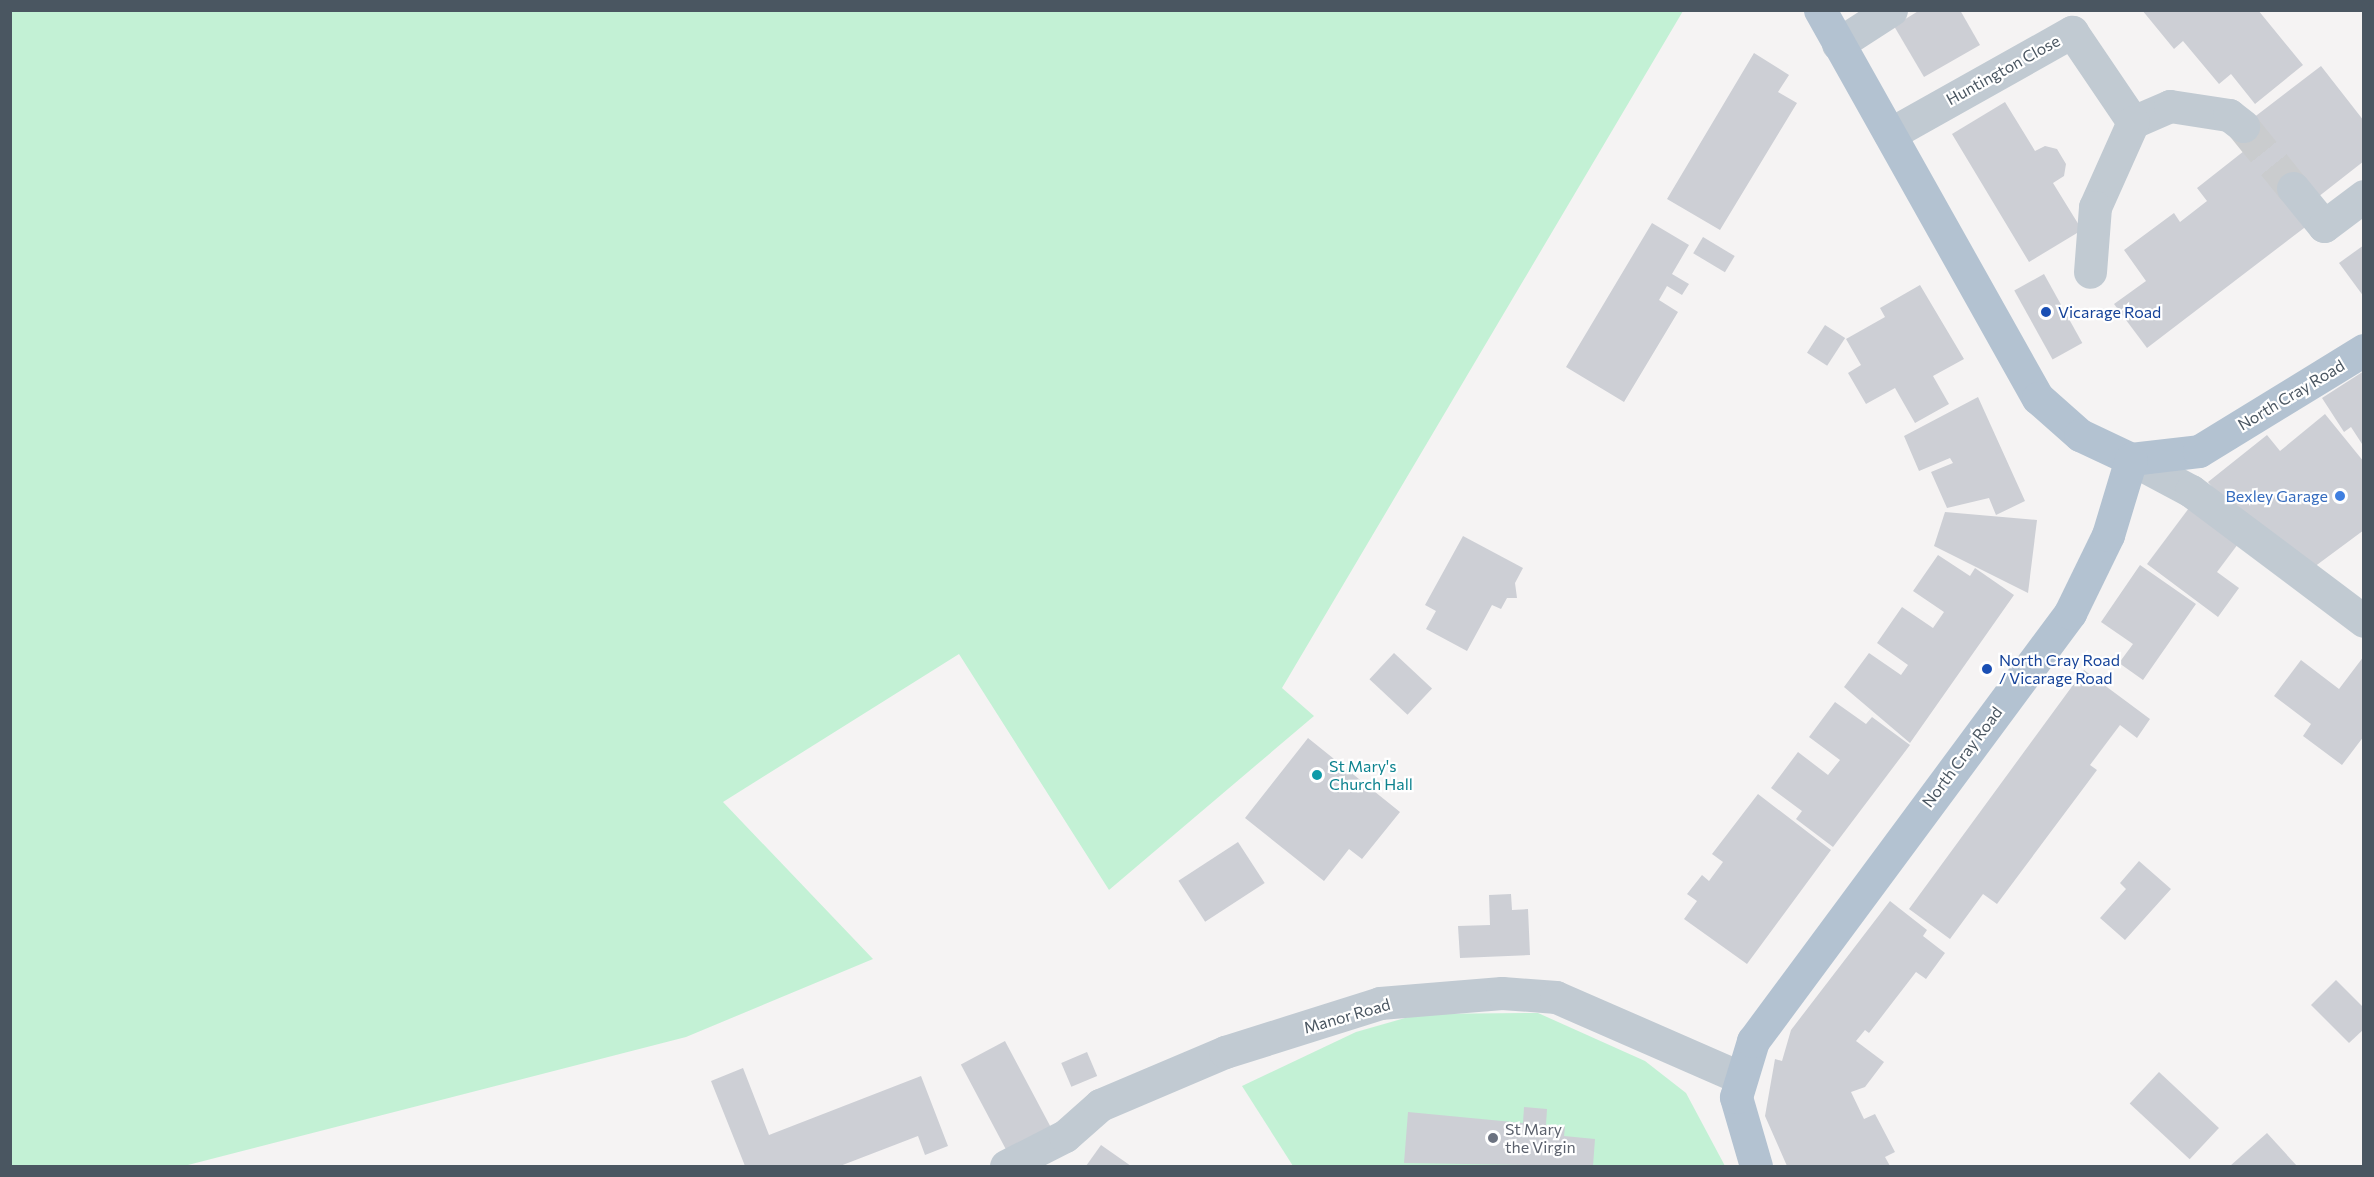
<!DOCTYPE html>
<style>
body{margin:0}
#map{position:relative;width:2374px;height:1177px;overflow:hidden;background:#f5f3f3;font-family:Commissioner,sans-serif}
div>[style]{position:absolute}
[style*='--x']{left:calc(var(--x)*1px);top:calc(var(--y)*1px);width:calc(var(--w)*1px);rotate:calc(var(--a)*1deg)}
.green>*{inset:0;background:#c3f1d5}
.building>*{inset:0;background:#cdcfd5;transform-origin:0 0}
.minor-tunnel>*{height:33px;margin-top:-16.5px;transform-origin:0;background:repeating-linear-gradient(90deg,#caccce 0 33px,transparent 0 49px)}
.minor>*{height:33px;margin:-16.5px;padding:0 16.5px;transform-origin:16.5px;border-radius:16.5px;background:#c1cad2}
.major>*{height:33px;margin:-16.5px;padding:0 16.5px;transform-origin:16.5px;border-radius:16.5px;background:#b3c2d1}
.dots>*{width:16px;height:16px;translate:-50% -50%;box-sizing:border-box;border:3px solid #fff;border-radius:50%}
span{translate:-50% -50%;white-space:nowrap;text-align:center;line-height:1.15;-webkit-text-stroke:4.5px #fff;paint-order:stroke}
.street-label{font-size:16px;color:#4a5661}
.transit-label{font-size:16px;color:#164399}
.left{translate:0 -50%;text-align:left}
.shop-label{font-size:16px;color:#366cbe}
.right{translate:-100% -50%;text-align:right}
.culture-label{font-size:16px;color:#0d838f}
.worship-label{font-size:16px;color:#5b616d}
.frame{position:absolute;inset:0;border:12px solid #4a5661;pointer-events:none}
</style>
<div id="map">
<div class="green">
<i style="clip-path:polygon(10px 11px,11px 10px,1683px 11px,1282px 688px,1314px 716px,1109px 890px,959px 654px,723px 802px,873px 959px,686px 1037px,184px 1166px,11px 1166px)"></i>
<i style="clip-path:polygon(1538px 1013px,1645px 1061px,1686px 1093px,1725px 1166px,1293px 1166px,1242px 1086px,1356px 1032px,1419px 1014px)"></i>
</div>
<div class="building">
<i style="clip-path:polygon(1920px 10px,1960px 10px,1980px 45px,1924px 77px,1894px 26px)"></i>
<i style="clip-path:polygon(2142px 10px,2258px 10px,2303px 65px,2255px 104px,2231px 74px,2219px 84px,2183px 41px,2174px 49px)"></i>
<i style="clip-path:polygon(1754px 53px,1789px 75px,1778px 92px,1797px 103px,1720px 230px,1667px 199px)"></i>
<i style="clip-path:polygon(2321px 66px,2364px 121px,2364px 161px,2318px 197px,2304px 228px,2147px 348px,2114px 304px,2146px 281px,2124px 250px,2174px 213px,2180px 222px,2207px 201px,2197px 188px,2244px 151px,2231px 135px)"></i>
<i style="clip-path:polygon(2005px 102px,2035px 151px,2045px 146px,2057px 149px,2066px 164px,2064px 176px,2053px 183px,2082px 230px,2029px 262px,1952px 134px)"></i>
<i style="clip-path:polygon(1652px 223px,1689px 245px,1672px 274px,1689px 284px,1682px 295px,1667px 286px,1659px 300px,1678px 312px,1624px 402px,1566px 367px)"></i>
<i style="left:1703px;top:237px;width:37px;height:19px;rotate:31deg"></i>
<i style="clip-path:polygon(2364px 245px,2364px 297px,2339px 263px)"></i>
<i style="left:2044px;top:274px;width:79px;height:34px;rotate:61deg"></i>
<i style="clip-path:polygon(1920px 285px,1964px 359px,1933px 376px,1949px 404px,1915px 423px,1895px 388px,1866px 404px,1848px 373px,1861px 365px,1846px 339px,1885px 317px,1880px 308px)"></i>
<i style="left:1825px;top:325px;width:24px;height:33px;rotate:33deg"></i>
<i style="clip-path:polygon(2364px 371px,2364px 447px,2351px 427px,2344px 432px,2322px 398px)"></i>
<i style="clip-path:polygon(1978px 397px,2025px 501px,1996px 515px,1989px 498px,1947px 508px,1931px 472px,1953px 463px,1950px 458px,1919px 471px,1904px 436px)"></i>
<i style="clip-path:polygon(2325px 414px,2364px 462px,2364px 530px,2310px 570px,2237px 517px,2208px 482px,2267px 435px,2280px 451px)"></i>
<i style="clip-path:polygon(2192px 504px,2241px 540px,2217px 572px,2239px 588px,2218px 617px,2147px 564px)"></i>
<i style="clip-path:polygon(1945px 512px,2037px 520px,2028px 593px,1934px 546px)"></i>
<i style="clip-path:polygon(1463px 536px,1523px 568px,1515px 583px,1517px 598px,1507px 598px,1501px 609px,1492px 605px,1467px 651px,1426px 629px,1436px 611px,1425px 605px)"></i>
<i style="clip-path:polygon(1938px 555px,1970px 576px,1975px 568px,2014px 595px,1910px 743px,1844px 687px,1869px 653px,1901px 675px,1908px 665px,1877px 643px,1902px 607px,1933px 628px,1944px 612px,1913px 591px)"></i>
<i style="clip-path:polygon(2140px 565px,2196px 604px,2143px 680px,2119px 663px,2133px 644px,2101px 622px)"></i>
<i style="left:1394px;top:653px;width:52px;height:36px;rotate:43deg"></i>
<i style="clip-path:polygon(2364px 656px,2364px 736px,2342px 765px,2303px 736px,2311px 724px,2274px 696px,2301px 660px,2339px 689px)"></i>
<i style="clip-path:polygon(2084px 670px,2150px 719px,2137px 738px,2120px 725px,2090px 765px,2097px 770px,1997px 904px,1983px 894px,1950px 939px,1909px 909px)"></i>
<i style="clip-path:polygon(1835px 702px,1866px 724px,1872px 717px,1910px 745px,1833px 847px,1796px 819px,1802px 811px,1771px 788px,1798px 752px,1828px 775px,1840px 760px,1809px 737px)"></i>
<i style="clip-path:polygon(1308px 738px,1400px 812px,1362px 859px,1349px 849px,1324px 881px,1245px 818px)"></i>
<i style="clip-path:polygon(1758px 794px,1831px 850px,1747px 964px,1684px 919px,1697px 901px,1687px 894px,1702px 875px,1709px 881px,1723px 862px,1712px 854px)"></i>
<i style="left:1238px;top:842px;width:49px;height:71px;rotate:57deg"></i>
<i style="clip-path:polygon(2139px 861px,2171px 889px,2125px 940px,2100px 918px,2126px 889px,2120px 883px)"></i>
<i style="clip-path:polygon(1511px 894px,1512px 910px,1528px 909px,1530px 955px,1460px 958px,1458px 926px,1490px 925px,1489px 895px)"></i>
<i style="clip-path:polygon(1890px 901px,1927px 930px,1923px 936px,1945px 953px,1926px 979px,1916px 972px,1869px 1033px,1865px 1030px,1856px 1041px,1884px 1062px,1865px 1087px,1851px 1092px,1864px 1119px,1875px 1114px,1895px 1152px,1885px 1157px,1890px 1166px,1787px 1166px,1765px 1116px,1775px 1059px,1782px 1061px,1791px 1030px)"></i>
<i style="clip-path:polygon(2336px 980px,2364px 1008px,2364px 1029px,2349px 1043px,2311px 1005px)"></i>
<i style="left:1005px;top:1041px;width:101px;height:50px;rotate:62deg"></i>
<i style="left:1087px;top:1052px;width:26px;height:28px;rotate:67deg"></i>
<i style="clip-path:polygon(743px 1068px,769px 1135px,921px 1076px,948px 1146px,925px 1155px,918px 1136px,840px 1166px,745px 1166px,711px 1081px)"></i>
<i style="left:2159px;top:1072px;width:82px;height:43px;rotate:43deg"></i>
<i style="clip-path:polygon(1524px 1107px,1547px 1109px,1546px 1125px,1565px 1127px,1564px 1136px,1595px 1139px,1593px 1166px,1404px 1163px,1408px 1112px,1523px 1123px)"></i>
<i style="clip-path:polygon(2267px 1133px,2297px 1166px,2230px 1166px)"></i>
<i style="clip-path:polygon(1101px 1145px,1131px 1166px,1086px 1166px)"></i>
</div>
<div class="minor-tunnel">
<i style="--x:2243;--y:126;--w:80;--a:51.1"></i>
</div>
<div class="minor">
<i style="--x:1838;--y:44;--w:63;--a:-32.7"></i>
<i style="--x:2133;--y:122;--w:40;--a:-23.4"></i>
<i style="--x:2170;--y:106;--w:60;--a:8.7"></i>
<i style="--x:2229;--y:115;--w:18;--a:38"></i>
<i style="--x:1890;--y:134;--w:209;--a:-29.3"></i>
<i style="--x:2072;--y:32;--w:109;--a:55.9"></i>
<i style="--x:2133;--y:122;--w:93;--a:114.1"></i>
<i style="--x:2095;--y:207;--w:65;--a:94.4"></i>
<i style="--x:2293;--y:188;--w:49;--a:50.8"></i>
<i style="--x:2324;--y:226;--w:50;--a:-36.9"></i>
<i style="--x:2131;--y:459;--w:68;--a:28.1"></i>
<i style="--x:2191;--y:491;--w:216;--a:36.9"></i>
<i style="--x:1006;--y:1166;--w:66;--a:-27"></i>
<i style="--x:1065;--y:1136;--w:47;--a:-41.5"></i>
<i style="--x:1100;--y:1105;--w:136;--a:-23"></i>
<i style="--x:1225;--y:1052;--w:163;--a:-17.5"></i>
<i style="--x:1380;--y:1003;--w:122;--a:-4.7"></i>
<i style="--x:1502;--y:993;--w:54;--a:4.2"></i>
<i style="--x:1556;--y:997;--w:200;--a:23.6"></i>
</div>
<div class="major">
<i style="--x:1820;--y:10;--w:445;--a:60.7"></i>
<i style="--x:2038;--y:398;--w:56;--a:41.4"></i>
<i style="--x:2080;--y:435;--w:56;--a:25.2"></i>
<i style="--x:2131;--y:459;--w:68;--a:-6.7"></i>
<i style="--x:2199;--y:451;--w:193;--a:-31.5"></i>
<i style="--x:1756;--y:1166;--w:72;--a:-106.2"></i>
<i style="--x:1736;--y:1097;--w:59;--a:-73.1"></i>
<i style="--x:1753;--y:1041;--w:533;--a:-53.47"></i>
<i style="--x:2070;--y:613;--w:87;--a:-64"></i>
<i style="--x:2108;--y:535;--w:79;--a:-73.2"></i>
</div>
<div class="dots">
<i style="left:2046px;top:312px;background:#1a4fb4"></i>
<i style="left:2340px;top:496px;background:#3f7fe0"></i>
<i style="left:1987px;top:669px;background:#1a4fb4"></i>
<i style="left:1317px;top:775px;background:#0f9aa8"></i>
<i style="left:1493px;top:1138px;background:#6b7280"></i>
</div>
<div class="street-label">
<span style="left:2003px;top:70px;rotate:-29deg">Huntington Close</span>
<span style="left:2291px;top:395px;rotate:-31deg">North Cray Road</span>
<span style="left:1962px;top:757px;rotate:-53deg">North Cray Road</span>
<span style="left:1347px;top:1016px;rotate:-16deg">Manor Road</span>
</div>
<div class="transit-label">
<span class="left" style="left:2058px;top:312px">Vicarage Road</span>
<span class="left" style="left:1999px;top:669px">North Cray Road<br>/ Vicarage Road</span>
</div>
<div class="shop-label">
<span class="right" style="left:2328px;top:496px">Bexley Garage</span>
</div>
<div class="culture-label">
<span class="left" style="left:1329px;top:775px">St Mary's<br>Church Hall</span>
</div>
<div class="worship-label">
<span class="left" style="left:1505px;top:1138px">St Mary<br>the Virgin</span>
</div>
<div class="frame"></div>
</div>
